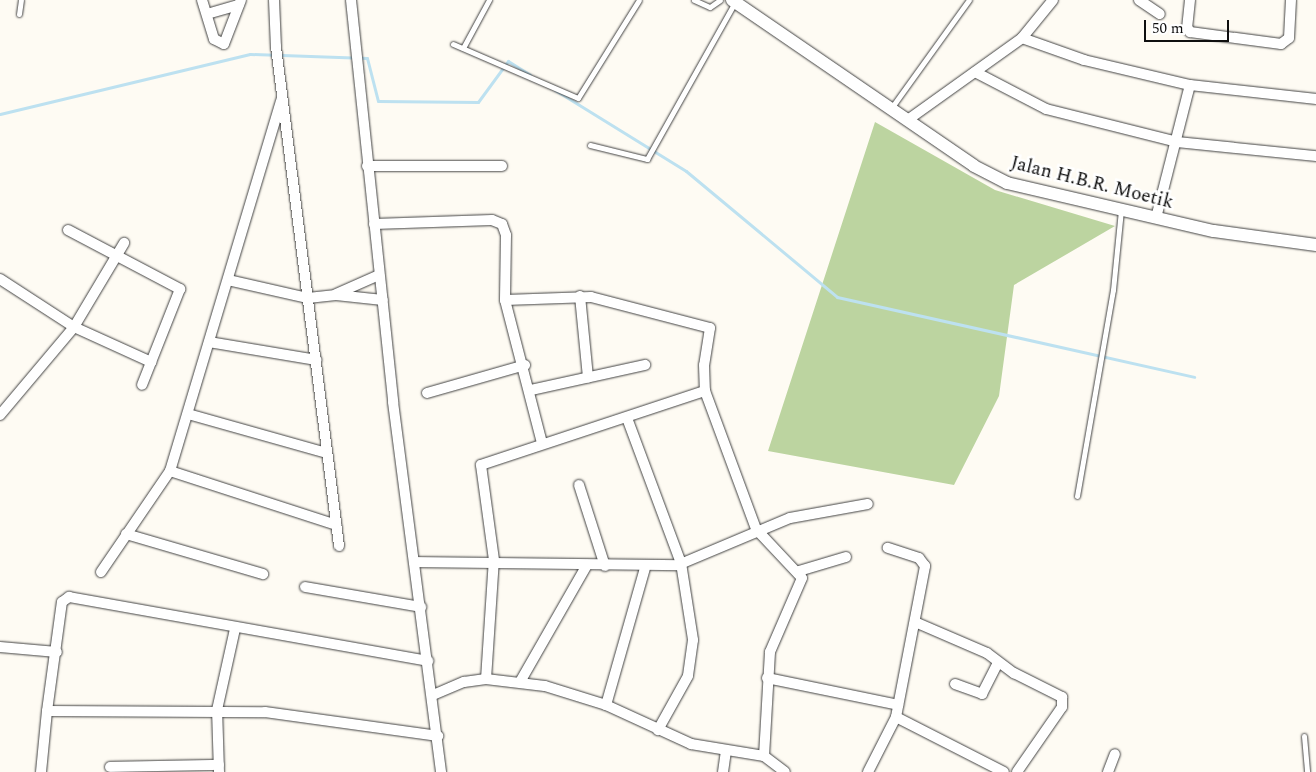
<!DOCTYPE html>
<style>
body{margin:0}
#map{position:relative;width:1316px;height:772px;overflow:hidden;background:#fefbf3;font-family:Spectral,serif}
div>[style]{position:absolute}
[style*='--x']{left:calc(var(--x)*1px);top:calc(var(--y)*1px);width:calc(var(--w)*1px);rotate:calc(var(--a)*1deg)}
.forest>*{inset:0;background:#bcd4a0}
.stream>*{height:3px;margin:-1.5px;padding:0 1.5px;transform-origin:1.5px;border-radius:1.5px;background:#bde1f0}
.roads{filter:drop-shadow(0 0 1px #424242) drop-shadow(0 0 1px #424242)}
.service>*{height:5px;margin:-2.5px;padding:0 2.5px;transform-origin:2.5px;border-radius:2.5px;background:#fff}
.minor>*{height:10px;margin:-5px;padding:0 5px;transform-origin:5px;border-radius:5px;background:#fff}
.tertiary>*{height:12px;margin:-6px;padding:0 6px;transform-origin:6px;border-radius:6px;background:#fff}
span{translate:-50% -50%;white-space:nowrap;text-align:center;line-height:1.15;-webkit-text-stroke:5px #fff;paint-order:stroke}
.street-label{font-size:19px;color:#0f0f0f}
.scale{position:absolute;left:1144px;top:20px;width:85px;height:22px;box-sizing:border-box;border:2px solid #0f0f0f;border-top:0;padding-left:6px;font-size:15px;line-height:18px;white-space:nowrap;color:#0f0f0f;-webkit-text-stroke:4px #fff;paint-order:stroke}
</style>
<div id="map">
<div class="forest">
<i style="clip-path:polygon(875px 122px,995px 190px,1115px 226px,1014px 285px,999px 396px,954px 485px,768px 451px)"></i>
</div>
<div class="stream">
<i style="--x:555;--y:90;--w:154;--a:31.7"></i>
<i style="--x:686;--y:171;--w:197;--a:39.8"></i>
<i style="--x:837;--y:297;--w:366;--a:12.6"></i>
<i style="--x:0;--y:114;--w:257;--a:-13.5"></i>
<i style="--x:250;--y:54;--w:117;--a:2"></i>
<i style="--x:367;--y:58;--w:44;--a:75.7"></i>
<i style="--x:378;--y:101;--w:100;--a:0.6"></i>
<i style="--x:478;--y:102;--w:51;--a:-53.8"></i>
<i style="--x:508;--y:61;--w:26;--a:32"></i>
</div>
<div class="roads">
<div class="service">
<i style="--x:694;--y:0;--w:17;--a:24"></i>
<i style="--x:710;--y:7;--w:12;--a:-35"></i>
<i style="--x:19;--y:14;--w:14;--a:-82"></i>
<i style="--x:453;--y:44;--w:136;--a:23.4"></i>
<i style="--x:578;--y:98;--w:115;--a:-58.1"></i>
<i style="--x:463;--y:48;--w:55;--a:-61.6"></i>
<i style="--x:892;--y:107;--w:132;--a:-54.3"></i>
<i style="--x:590;--y:145;--w:59;--a:13.8"></i>
<i style="--x:647;--y:159;--w:180;--a:-60.7"></i>
<i style="--x:1077;--y:496;--w:209;--a:-80.1"></i>
<i style="--x:1113;--y:290;--w:80;--a:-84.3"></i>
<i style="--x:1304;--y:736;--w:36;--a:85"></i>
</div>
<div class="minor">
<i style="--x:202;--y:0;--w:41;--a:72.9"></i>
<i style="--x:214;--y:39;--w:11;--a:27"></i>
<i style="--x:224;--y:44;--w:47;--a:-68.9"></i>
<i style="--x:274;--y:0;--w:47;--a:87.6"></i>
<i style="--x:276;--y:47;--w:503;--a:82.8"></i>
<i style="--x:351;--y:0;--w:404;--a:84"></i>
<i style="--x:393;--y:402;--w:373;--a:82.6"></i>
<i style="--x:1139;--y:0;--w:25;--a:34"></i>
<i style="--x:1190;--y:0;--w:27;--a:96"></i>
<i style="--x:1187;--y:27;--w:6;--a:59"></i>
<i style="--x:1190;--y:32;--w:92;--a:7.5"></i>
<i style="--x:1281;--y:44;--w:10;--a:-37"></i>
<i style="--x:1289;--y:38;--w:38;--a:-87"></i>
<i style="--x:207;--y:14;--w:33;--a:-16"></i>
<i style="--x:1022;--y:38;--w:66;--a:19.5"></i>
<i style="--x:1084;--y:60;--w:109;--a:13.3"></i>
<i style="--x:1190;--y:85;--w:127;--a:6.3"></i>
<i style="--x:975;--y:72;--w:80;--a:27.5"></i>
<i style="--x:1046;--y:109;--w:135;--a:14.1"></i>
<i style="--x:1177;--y:142;--w:140;--a:5.8"></i>
<i style="--x:909;--y:119;--w:139;--a:-35.6"></i>
<i style="--x:1022;--y:38;--w:49;--a:-50.8"></i>
<i style="--x:367;--y:166;--w:135;--a:0"></i>
<i style="--x:1156;--y:218;--w:137;--a:-75.7"></i>
<i style="--x:374;--y:224;--w:118;--a:-1.9"></i>
<i style="--x:492;--y:220;--w:11;--a:22"></i>
<i style="--x:502;--y:224;--w:12;--a:70"></i>
<i style="--x:506;--y:235;--w:65;--a:90.9"></i>
<i style="--x:505;--y:300;--w:148;--a:75.5"></i>
<i style="--x:68;--y:230;--w:127;--a:27.8"></i>
<i style="--x:180;--y:289;--w:103;--a:111.6"></i>
<i style="--x:0;--y:279;--w:88;--a:33"></i>
<i style="--x:74;--y:327;--w:85;--a:24.4"></i>
<i style="--x:228;--y:280;--w:82;--a:12.7"></i>
<i style="--x:308;--y:298;--w:28;--a:-6"></i>
<i style="--x:336;--y:295;--w:47;--a:6.1"></i>
<i style="--x:336;--y:294;--w:47;--a:-23.8"></i>
<i style="--x:580;--y:296;--w:82;--a:84.4"></i>
<i style="--x:505;--y:300;--w:86;--a:-2"></i>
<i style="--x:591;--y:297;--w:123;--a:14.6"></i>
<i style="--x:710;--y:328;--w:37;--a:99"></i>
<i style="--x:704;--y:365;--w:26;--a:88"></i>
<i style="--x:705;--y:391;--w:147;--a:69.7"></i>
<i style="--x:756;--y:529;--w:67;--a:46.8"></i>
<i style="--x:802;--y:578;--w:81;--a:113.4"></i>
<i style="--x:770;--y:652;--w:104;--a:93.3"></i>
<i style="--x:209;--y:342;--w:109;--a:9.5"></i>
<i style="--x:531;--y:390;--w:117;--a:-12.4"></i>
<i style="--x:427;--y:393;--w:102;--a:-15.9"></i>
<i style="--x:188;--y:414;--w:144;--a:15.7"></i>
<i style="--x:0;--y:415;--w:115;--a:-49.9"></i>
<i style="--x:74;--y:327;--w:98;--a:-59.2"></i>
<i style="--x:627;--y:418;--w:155;--a:69.6"></i>
<i style="--x:681;--y:563;--w:78;--a:81.1"></i>
<i style="--x:693;--y:640;--w:36;--a:98"></i>
<i style="--x:688;--y:676;--w:62;--a:119.1"></i>
<i style="--x:170;--y:471;--w:175;--a:18"></i>
<i style="--x:579;--y:485;--w:85;--a:72.2"></i>
<i style="--x:126;--y:534;--w:143;--a:16.3"></i>
<i style="--x:416;--y:562;--w:262;--a:0.7"></i>
<i style="--x:678;--y:565;--w:121;--a:-22.8"></i>
<i style="--x:790;--y:518;--w:79;--a:-10.2"></i>
<i style="--x:799;--y:571;--w:49;--a:-16.6"></i>
<i style="--x:101;--y:572;--w:122;--a:-55.7"></i>
<i style="--x:170;--y:471;--w:386;--a:-73.3"></i>
<i style="--x:305;--y:587;--w:118;--a:9.8"></i>
<i style="--x:915;--y:622;--w:78;--a:23.3"></i>
<i style="--x:987;--y:653;--w:34;--a:37"></i>
<i style="--x:1014;--y:673;--w:54;--a:26.6"></i>
<i style="--x:1062;--y:697;--w:10;--a:90"></i>
<i style="--x:1062;--y:707;--w:79;--a:124.7"></i>
<i style="--x:0;--y:647;--w:57;--a:5"></i>
<i style="--x:767;--y:678;--w:134;--a:11.6"></i>
<i style="--x:486;--y:679;--w:119;--a:-86.2"></i>
<i style="--x:494;--y:560;--w:96;--a:-97.8"></i>
<i style="--x:481;--y:465;--w:236;--a:-18.3"></i>
<i style="--x:520;--y:682;--w:135;--a:-60.2"></i>
<i style="--x:955;--y:684;--w:29;--a:20"></i>
<i style="--x:982;--y:694;--w:35;--a:-63"></i>
<i style="--x:433;--y:695;--w:34;--a:-23"></i>
<i style="--x:464;--y:682;--w:22;--a:-8"></i>
<i style="--x:486;--y:679;--w:59;--a:6.8"></i>
<i style="--x:545;--y:686;--w:64;--a:17.3"></i>
<i style="--x:606;--y:705;--w:94;--a:24.6"></i>
<i style="--x:691;--y:744;--w:74;--a:9.3"></i>
<i style="--x:764;--y:756;--w:26;--a:37"></i>
<i style="--x:606;--y:705;--w:142;--a:-74.1"></i>
<i style="--x:47;--y:711;--w:110;--a:-82.2"></i>
<i style="--x:62;--y:602;--w:9;--a:-36"></i>
<i style="--x:69;--y:597;--w:365;--a:10.1"></i>
<i style="--x:896;--y:717;--w:121;--a:27"></i>
<i style="--x:110;--y:767;--w:109;--a:-1.1"></i>
<i style="--x:41;--y:772;--w:61;--a:-84.4"></i>
<i style="--x:47;--y:711;--w:218;--a:0.3"></i>
<i style="--x:265;--y:712;--w:175;--a:7.9"></i>
<i style="--x:219;--y:772;--w:62;--a:-91.8"></i>
<i style="--x:217;--y:710;--w:83;--a:-77.5"></i>
<i style="--x:723;--y:772;--w:21;--a:-82"></i>
<i style="--x:868;--y:772;--w:62;--a:-63"></i>
<i style="--x:896;--y:717;--w:154;--a:-79.1"></i>
<i style="--x:925;--y:566;--w:10;--a:-127"></i>
<i style="--x:919;--y:558;--w:33;--a:-162"></i>
<i style="--x:1108;--y:772;--w:19;--a:-69"></i>
</div>
<div class="tertiary">
<i style="--x:732;--y:0;--w:293;--a:34.4"></i>
<i style="--x:974;--y:166;--w:37;--a:27"></i>
<i style="--x:1007;--y:183;--w:212;--a:13.1"></i>
<i style="--x:1214;--y:231;--w:103;--a:7.8"></i>
</div>
</div>
<div class="street-label">
<span style="left:1092px;top:183px;rotate:14deg">Jalan H.B.R. Moetik</span>
</div>
<div class="scale">50 m</div>
</div>
